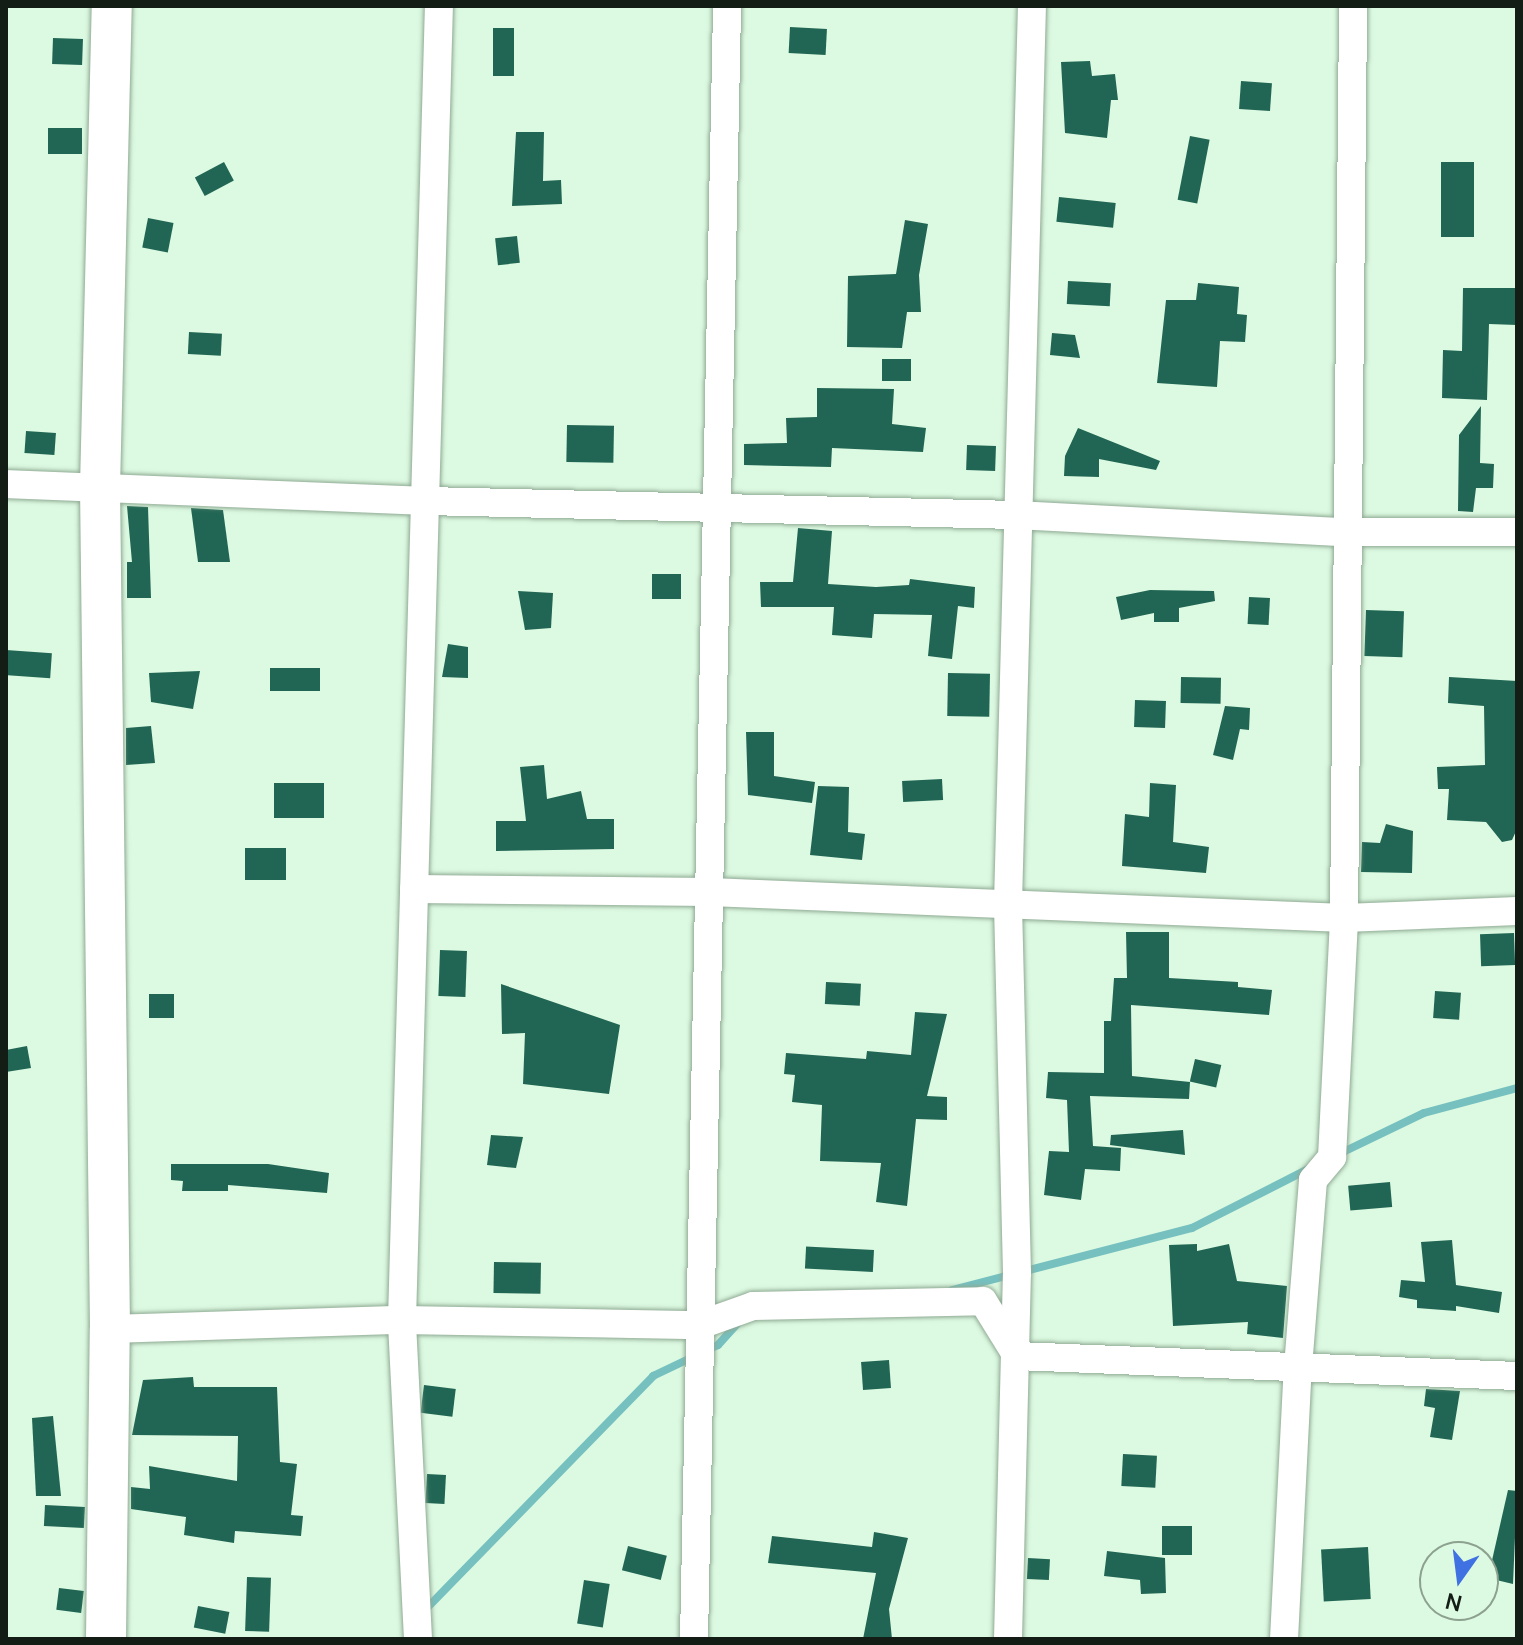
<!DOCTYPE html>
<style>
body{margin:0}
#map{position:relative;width:1523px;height:1645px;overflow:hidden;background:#dcf9e1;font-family:Manrope,sans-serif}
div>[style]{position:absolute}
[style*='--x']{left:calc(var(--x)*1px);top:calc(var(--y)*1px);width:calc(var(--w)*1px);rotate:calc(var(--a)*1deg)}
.stream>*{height:8px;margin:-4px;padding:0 4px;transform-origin:4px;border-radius:4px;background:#76c0c0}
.building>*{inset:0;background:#216654;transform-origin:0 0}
.roads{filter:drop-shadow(0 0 2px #8faa93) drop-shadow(0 0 2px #8faa93)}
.street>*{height:28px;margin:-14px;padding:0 14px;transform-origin:14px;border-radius:14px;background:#fff}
.secondary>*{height:40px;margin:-20px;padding:0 20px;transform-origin:20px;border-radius:20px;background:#fff}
span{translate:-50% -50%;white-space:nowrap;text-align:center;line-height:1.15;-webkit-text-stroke:8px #dcf9e1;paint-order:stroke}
.frame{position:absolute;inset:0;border:8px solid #131d15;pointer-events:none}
.north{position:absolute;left:1419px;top:1541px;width:80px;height:80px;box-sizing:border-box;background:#dcf9e1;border:2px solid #8ca18f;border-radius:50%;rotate:194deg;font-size:22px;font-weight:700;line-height:32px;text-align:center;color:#131d15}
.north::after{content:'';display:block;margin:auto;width:28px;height:36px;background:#4071e2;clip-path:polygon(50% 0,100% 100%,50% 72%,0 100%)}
</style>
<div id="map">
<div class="stream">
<i style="--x:1339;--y:1154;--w:94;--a:-25.8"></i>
<i style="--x:1424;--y:1113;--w:96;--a:-15"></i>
<i style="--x:952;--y:1290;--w:248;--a:-14.5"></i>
<i style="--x:1192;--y:1228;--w:135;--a:-26.9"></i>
<i style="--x:425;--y:1610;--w:327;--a:-45.7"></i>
<i style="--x:653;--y:1376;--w:72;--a:-25.5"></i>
<i style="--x:718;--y:1345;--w:31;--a:-48"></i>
</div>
<div class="building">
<i style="left:790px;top:27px;width:37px;height:26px;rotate:3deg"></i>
<i style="left:493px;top:28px;width:21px;height:48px"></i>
<i style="left:53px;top:38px;width:30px;height:26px;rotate:2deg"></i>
<i style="clip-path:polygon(1090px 61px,1092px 76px,1115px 74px,1118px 100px,1111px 100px,1107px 138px,1065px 133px,1061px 62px)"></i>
<i style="left:1241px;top:81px;width:31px;height:28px;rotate:4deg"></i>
<i style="left:48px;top:128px;width:34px;height:26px"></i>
<i style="clip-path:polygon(516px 132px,544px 132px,543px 181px,561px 180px,562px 204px,512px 206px)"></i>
<i style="left:1190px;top:136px;width:20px;height:65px;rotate:11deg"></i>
<i style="left:224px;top:162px;width:21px;height:33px;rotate:62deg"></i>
<i style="left:1441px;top:162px;width:33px;height:75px"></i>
<i style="left:1059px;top:197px;width:57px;height:25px;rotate:6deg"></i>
<i style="left:148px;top:218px;width:26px;height:30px;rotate:11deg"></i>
<i style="clip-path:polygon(905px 220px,928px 224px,919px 275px,921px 312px,907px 312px,902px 348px,847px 347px,848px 276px,896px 274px)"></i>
<i style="left:517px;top:236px;width:27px;height:22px;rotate:84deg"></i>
<i style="left:1068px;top:281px;width:43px;height:23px;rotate:3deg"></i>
<i style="clip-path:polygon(1198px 283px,1239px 287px,1237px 314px,1247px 315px,1245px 342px,1220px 341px,1217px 387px,1157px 383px,1166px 300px,1196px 300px)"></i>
<i style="clip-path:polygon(1463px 288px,1517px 288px,1517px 325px,1489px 324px,1487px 400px,1442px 398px,1443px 350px,1462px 351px)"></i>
<i style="left:189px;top:332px;width:33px;height:22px;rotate:3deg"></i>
<i style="clip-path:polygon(1052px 333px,1075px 335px,1080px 358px,1050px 355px)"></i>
<i style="left:882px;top:359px;width:29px;height:22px"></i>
<i style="clip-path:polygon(817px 388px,894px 389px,892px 424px,926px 428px,923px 452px,832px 448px,831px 467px,744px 465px,744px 444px,787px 443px,786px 418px,817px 417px)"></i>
<i style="clip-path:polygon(1481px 406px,1480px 463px,1494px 464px,1493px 488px,1476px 488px,1473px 512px,1458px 511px,1459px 435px)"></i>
<i style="left:567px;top:425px;width:47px;height:37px;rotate:1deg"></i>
<i style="clip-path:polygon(1078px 428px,1160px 461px,1156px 470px,1099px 459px,1099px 477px,1064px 476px,1065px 456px)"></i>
<i style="left:26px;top:431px;width:30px;height:22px;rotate:4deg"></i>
<i style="left:967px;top:445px;width:29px;height:25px;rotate:2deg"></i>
<i style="clip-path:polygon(127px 506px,148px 507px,151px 598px,127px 598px,127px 562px,132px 562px)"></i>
<i style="clip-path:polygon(191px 508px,223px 510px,230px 562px,198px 562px)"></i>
<i style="clip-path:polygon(798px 528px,832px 531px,828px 584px,876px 587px,909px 585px,910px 579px,975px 587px,974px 608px,958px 606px,952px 659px,928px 656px,932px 615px,874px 614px,872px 638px,832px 635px,834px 607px,761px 607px,760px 582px,793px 582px)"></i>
<i style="left:652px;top:574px;width:29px;height:25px"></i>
<i style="clip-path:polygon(1150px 590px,1214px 591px,1215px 601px,1179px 608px,1179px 622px,1154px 622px,1154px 613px,1121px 620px,1116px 597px)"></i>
<i style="clip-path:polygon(518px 591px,553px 593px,551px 628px,525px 630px)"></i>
<i style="left:1249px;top:597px;width:21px;height:27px;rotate:3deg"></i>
<i style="left:1366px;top:610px;width:38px;height:46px;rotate:2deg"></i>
<i style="clip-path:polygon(448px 644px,468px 647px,468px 678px,442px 677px)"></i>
<i style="left:6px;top:650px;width:46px;height:25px;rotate:4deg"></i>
<i style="left:270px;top:668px;width:50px;height:23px"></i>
<i style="clip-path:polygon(200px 671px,193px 709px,151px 702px,149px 673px)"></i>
<i style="left:948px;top:673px;width:42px;height:43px;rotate:1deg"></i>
<i style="left:1181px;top:677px;width:40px;height:26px;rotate:1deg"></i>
<i style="clip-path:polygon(1449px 677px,1517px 681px,1517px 829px,1512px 840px,1502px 842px,1486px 822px,1447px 820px,1449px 789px,1438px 789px,1437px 767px,1485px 765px,1484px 706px,1448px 703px)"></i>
<i style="left:1135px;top:700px;width:31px;height:27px;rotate:2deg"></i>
<i style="clip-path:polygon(1225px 706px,1250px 708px,1249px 730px,1240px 729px,1233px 760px,1213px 755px)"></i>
<i style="clip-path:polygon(151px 726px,155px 763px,126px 765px,126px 728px)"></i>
<i style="clip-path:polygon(746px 732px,774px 732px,774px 776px,815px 782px,812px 803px,748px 795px)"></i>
<i style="clip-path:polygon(544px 765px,547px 799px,581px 791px,587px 819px,614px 819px,614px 849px,496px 851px,496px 821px,526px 821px,520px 767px)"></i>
<i style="left:942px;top:779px;width:21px;height:40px;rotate:87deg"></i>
<i style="left:274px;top:783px;width:50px;height:35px"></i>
<i style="clip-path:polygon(1150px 783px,1176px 785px,1173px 842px,1209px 847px,1206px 873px,1122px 866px,1125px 814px,1149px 817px)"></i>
<i style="clip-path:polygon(818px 786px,849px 787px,848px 832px,865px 834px,862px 860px,810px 855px)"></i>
<i style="clip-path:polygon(1386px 824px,1413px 831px,1412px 873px,1361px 872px,1362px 842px,1380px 843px)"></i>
<i style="left:245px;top:848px;width:41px;height:32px"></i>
<i style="clip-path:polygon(1126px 932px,1169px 932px,1169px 978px,1238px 982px,1238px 987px,1272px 990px,1269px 1015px,1131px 1005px,1132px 1076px,1190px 1082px,1189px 1099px,1090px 1096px,1093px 1146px,1121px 1148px,1120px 1171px,1085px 1169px,1081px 1200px,1044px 1195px,1049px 1151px,1069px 1152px,1067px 1100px,1046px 1098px,1048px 1072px,1104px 1073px,1104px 1021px,1111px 1021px,1114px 978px,1127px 978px)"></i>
<i style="left:1514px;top:933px;width:32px;height:34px;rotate:88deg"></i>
<i style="left:440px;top:950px;width:27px;height:46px;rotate:2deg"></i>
<i style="left:826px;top:982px;width:35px;height:22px;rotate:3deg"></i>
<i style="clip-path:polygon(501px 984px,620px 1025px,609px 1094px,523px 1084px,525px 1033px,502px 1034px)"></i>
<i style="left:1435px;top:991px;width:26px;height:27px;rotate:4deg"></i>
<i style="left:149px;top:994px;width:25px;height:24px"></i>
<i style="clip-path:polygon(915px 1012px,947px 1014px,927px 1096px,947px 1097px,947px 1120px,916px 1119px,907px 1206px,876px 1202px,881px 1163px,820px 1161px,822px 1105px,792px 1102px,795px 1075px,784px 1074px,786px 1053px,866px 1059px,867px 1051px,911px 1055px)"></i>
<i style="clip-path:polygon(27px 1046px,31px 1068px,6px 1072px,6px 1050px)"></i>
<i style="left:1195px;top:1059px;width:27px;height:23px;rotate:13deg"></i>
<i style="clip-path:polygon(1183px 1130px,1185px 1155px,1110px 1145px,1111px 1135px)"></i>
<i style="clip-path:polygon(491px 1135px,523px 1137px,516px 1168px,487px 1165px)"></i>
<i style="clip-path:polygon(171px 1164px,268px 1164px,329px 1173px,327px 1193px,228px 1185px,228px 1191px,182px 1191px,183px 1181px,171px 1180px)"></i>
<i style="left:1390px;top:1182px;width:25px;height:42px;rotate:85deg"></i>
<i style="clip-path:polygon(1452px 1240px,1456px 1285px,1502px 1292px,1499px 1313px,1456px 1306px,1456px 1311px,1417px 1308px,1417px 1300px,1399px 1297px,1401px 1280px,1425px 1282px,1421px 1242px)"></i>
<i style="clip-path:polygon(1197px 1244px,1197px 1251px,1229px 1244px,1237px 1281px,1287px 1286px,1283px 1338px,1247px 1334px,1248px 1322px,1173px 1326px,1169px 1245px)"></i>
<i style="left:874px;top:1250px;width:22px;height:68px;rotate:93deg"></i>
<i style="left:494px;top:1262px;width:47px;height:31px;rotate:1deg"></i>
<i style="left:889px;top:1360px;width:28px;height:28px;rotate:86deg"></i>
<i style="clip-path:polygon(193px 1377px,194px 1387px,277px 1387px,280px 1462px,297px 1464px,291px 1515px,303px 1516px,301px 1536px,235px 1531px,234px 1543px,184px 1535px,186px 1517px,131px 1509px,131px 1487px,150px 1489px,149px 1466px,237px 1481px,238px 1436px,132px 1435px,143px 1380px)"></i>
<i style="left:424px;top:1385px;width:32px;height:28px;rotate:7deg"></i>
<i style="clip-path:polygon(1426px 1389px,1460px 1391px,1452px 1440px,1430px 1437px,1435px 1408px,1424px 1406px)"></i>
<i style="clip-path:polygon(53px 1416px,61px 1496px,36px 1496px,32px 1418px)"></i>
<i style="left:1123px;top:1454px;width:34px;height:32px;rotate:3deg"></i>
<i style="left:427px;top:1474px;width:19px;height:29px;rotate:3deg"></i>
<i style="clip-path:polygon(1508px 1490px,1517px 1491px,1513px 1584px,1488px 1578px)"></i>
<i style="left:45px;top:1505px;width:40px;height:21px;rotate:3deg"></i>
<i style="left:1162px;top:1526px;width:30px;height:29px"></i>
<i style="clip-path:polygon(874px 1532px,908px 1538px,889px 1609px,892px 1639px,863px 1639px,876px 1573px,768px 1563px,772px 1536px,872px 1547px)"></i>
<i style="left:628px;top:1546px;width:40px;height:25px;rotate:14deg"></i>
<i style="left:1368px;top:1547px;width:52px;height:47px;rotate:87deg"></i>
<i style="clip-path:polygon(1107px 1551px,1165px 1558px,1166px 1593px,1141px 1594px,1140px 1580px,1104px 1576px)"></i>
<i style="left:1028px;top:1558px;width:22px;height:21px;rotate:3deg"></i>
<i style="left:247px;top:1577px;width:24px;height:54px;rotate:2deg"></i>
<i style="left:584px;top:1580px;width:26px;height:44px;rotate:9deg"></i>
<i style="left:59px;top:1588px;width:25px;height:22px;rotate:7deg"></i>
<i style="left:198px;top:1606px;width:32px;height:22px;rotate:11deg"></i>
</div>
<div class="roads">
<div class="street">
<i style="--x:6;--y:484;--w:420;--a:2.3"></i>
<i style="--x:426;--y:501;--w:590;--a:1.36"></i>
<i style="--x:1016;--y:515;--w:328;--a:3"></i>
<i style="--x:1344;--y:532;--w:173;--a:0"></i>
<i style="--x:414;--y:889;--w:296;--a:0.6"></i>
<i style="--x:710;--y:892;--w:635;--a:2.35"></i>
<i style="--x:1344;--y:918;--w:173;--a:-2.3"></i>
<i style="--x:110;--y:1329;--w:292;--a:-1.8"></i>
<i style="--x:402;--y:1320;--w:298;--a:1"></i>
<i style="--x:700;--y:1325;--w:56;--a:-19.7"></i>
<i style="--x:753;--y:1306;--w:230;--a:-1.2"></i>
<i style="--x:983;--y:1301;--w:65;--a:58.3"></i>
<i style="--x:1017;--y:1356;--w:500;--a:2.29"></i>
<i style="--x:418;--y:1639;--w:319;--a:-92.9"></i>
<i style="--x:402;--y:1320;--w:1315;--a:-88.39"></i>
<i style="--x:694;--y:1639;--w:1633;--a:-88.84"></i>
<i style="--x:1008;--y:1639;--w:366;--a:-88.6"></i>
<i style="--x:1017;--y:1273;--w:370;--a:-91.4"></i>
<i style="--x:1008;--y:903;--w:897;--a:-88.47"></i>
<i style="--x:1284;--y:1639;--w:272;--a:-87.1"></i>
<i style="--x:1298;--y:1367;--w:188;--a:-85.4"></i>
<i style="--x:1313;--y:1180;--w:30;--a:-50"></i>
<i style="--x:1332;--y:1157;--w:239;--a:-87.1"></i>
<i style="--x:1344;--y:918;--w:912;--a:-89.43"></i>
</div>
<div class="secondary">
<i style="--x:106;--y:1639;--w:310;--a:-89.3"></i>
<i style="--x:110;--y:1329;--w:842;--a:-90.68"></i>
<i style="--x:100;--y:487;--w:481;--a:-88.6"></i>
</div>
</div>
<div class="frame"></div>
<div class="north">N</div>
</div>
